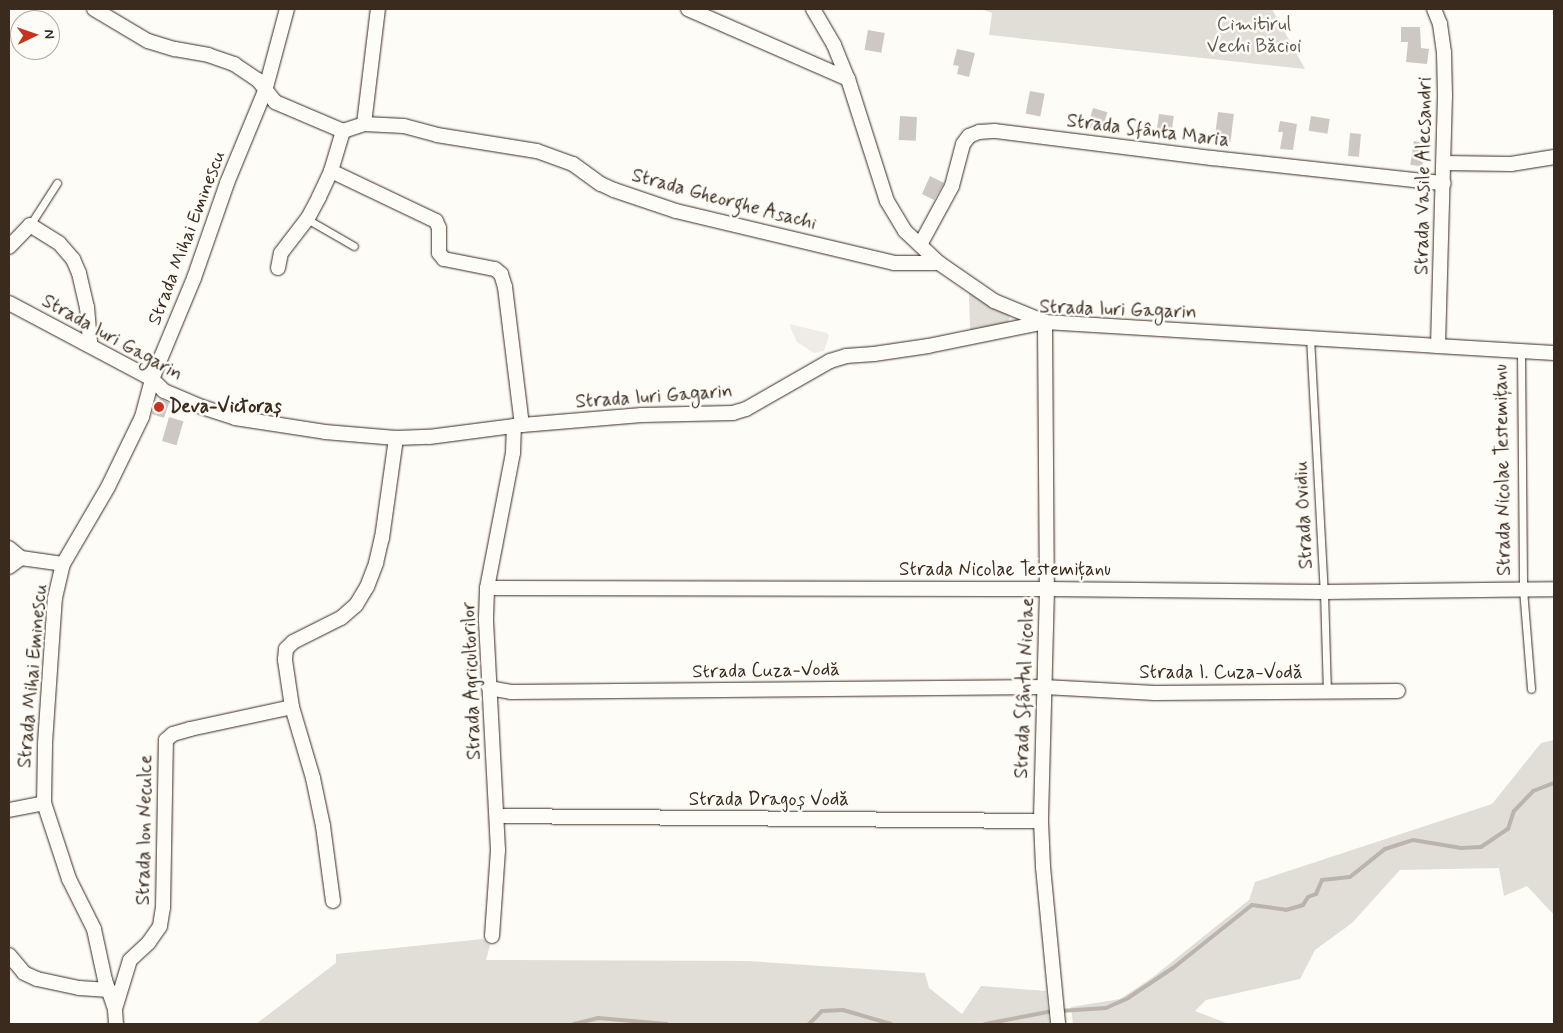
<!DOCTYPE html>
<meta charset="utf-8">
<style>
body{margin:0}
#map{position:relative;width:1563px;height:1033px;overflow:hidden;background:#fdfcf7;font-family:Mynerve,sans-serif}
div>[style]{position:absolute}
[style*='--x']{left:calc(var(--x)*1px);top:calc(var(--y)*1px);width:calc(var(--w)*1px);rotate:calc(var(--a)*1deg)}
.built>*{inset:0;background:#efece7}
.green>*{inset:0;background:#e1ded7}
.stream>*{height:4px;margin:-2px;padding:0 2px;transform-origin:2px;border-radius:2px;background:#bbb4ad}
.building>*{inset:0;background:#cdc8c2;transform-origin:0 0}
.roads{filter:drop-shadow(0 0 1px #3b2a1e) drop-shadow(0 0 1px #3b2a1e)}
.service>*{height:7px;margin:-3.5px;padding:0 3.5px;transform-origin:3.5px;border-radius:3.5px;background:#fdfcf7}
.minor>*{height:14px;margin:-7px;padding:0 7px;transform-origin:7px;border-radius:7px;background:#fdfcf7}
.dots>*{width:14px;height:14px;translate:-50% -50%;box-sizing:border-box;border:2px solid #fdfcf7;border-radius:50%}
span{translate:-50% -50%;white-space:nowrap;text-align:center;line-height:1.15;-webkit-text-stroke:5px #fdfcf7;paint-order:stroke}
.park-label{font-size:19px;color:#64574c}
.street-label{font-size:19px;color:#3b2a1e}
.poi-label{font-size:19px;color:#3b2a1e;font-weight:700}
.left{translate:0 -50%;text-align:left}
.frame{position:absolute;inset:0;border:10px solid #3b2a1e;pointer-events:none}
.north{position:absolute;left:10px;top:10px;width:50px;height:50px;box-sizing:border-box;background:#fdfcf7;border:1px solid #afa8a0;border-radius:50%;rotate:87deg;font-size:14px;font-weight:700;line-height:20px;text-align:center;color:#3b2a1e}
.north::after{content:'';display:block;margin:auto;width:18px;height:22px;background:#c8321e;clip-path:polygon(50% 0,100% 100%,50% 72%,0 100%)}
</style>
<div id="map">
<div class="built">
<i style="clip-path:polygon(789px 324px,827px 333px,829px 336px,824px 351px,814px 353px,797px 342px)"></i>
</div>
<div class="green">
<i style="clip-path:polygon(981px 9px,1272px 9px,1305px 69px,989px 35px,992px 13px)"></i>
<i style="clip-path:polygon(969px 293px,1010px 316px,1008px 324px,970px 330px)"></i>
<i style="clip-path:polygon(1554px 740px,1554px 915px,1527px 886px,1504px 896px,1499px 868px,1400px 870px,1352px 923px,1315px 950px,1300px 979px,1206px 1000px,1195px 1011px,1229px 1024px,1073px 1024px,1071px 1007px,1120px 999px,1153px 977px,1249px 900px,1255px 882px,1492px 804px,1541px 743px)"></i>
<i style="clip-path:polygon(483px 939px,490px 945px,486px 960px,749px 961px,925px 973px,929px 988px,962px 1014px,981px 986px,1046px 991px,1049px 1024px,256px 1024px,336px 963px,336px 954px)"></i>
</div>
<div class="stream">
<i style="--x:1060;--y:1011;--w:46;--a:-3.7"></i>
<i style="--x:1106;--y:1008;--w:24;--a:-24"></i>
<i style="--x:1128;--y:998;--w:54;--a:-33.7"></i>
<i style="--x:1173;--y:968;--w:101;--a:-38.6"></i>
<i style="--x:1252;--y:905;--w:34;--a:8"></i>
<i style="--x:1286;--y:910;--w:18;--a:-16"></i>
<i style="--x:1303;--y:905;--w:9;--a:-58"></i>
<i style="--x:1308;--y:897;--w:9;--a:-21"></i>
<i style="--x:1316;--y:894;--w:15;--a:-67"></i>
<i style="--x:1322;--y:880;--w:28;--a:-6"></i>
<i style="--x:1350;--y:877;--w:45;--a:-38.7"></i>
<i style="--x:1385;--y:849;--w:29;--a:-18"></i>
<i style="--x:1413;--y:840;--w:49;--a:9.5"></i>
<i style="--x:1461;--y:848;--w:20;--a:-3"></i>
<i style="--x:1481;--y:847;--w:32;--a:-34"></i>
<i style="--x:1508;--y:829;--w:19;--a:-72"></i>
<i style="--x:1514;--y:811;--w:28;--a:-46"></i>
<i style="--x:1533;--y:791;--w:22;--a:-21"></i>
<i style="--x:574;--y:1024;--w:25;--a:-14"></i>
<i style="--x:598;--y:1018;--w:69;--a:5"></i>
<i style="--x:809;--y:1024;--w:18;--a:-45"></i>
<i style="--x:822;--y:1011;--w:21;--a:-3"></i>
<i style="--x:843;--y:1010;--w:50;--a:16.3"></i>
<i style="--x:985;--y:1024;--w:69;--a:-10.8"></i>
</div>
<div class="building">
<i style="clip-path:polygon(1401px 27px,1420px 27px,1421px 48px,1429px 49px,1427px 64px,1406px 62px,1408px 42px,1401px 42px)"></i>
<i style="left:868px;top:30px;width:17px;height:20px;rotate:10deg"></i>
<i style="clip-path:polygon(957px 49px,975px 53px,969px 77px,957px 74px,959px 66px,953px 65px)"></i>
<i style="left:1030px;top:91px;width:15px;height:23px;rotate:11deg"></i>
<i style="left:1093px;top:108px;width:15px;height:20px;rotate:16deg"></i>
<i style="left:1218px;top:112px;width:16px;height:28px;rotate:7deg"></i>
<i style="left:1159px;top:114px;width:15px;height:20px;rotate:8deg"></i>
<i style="left:900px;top:116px;width:17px;height:24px;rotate:3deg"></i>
<i style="left:1311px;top:116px;width:19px;height:15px;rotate:9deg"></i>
<i style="clip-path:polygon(1280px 121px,1297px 124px,1293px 150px,1280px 149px,1283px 132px,1278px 132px)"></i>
<i style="left:1350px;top:133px;width:11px;height:23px;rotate:5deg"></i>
<i style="left:1414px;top:141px;width:12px;height:24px;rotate:9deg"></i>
<i style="clip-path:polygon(930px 176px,944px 183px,934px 200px,922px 194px)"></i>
<i style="clip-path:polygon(161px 399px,169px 403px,164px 418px,152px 414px,155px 402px)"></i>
<i style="left:169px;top:417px;width:15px;height:25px;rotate:16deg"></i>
</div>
<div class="roads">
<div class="service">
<i style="--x:307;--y:219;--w:54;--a:29.9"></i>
<i style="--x:30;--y:225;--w:50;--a:-57.3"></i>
<i style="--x:1310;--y:337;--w:255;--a:86.9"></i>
<i style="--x:1324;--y:592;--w:99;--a:88.3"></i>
<i style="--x:1521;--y:351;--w:238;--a:89.5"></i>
<i style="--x:1523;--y:589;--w:100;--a:85.4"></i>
</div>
<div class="minor">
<i style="--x:94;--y:9;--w:63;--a:30.7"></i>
<i style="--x:148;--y:41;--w:28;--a:17"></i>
<i style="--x:175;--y:49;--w:34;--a:10"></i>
<i style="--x:208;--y:55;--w:28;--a:19"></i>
<i style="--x:234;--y:64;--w:29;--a:34"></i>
<i style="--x:258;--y:80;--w:28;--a:52"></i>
<i style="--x:275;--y:102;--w:74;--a:23.1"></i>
<i style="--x:343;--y:131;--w:22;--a:-18"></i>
<i style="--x:364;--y:124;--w:40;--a:2.9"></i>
<i style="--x:404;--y:126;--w:34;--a:15"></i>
<i style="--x:437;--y:135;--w:101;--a:9.1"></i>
<i style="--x:537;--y:151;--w:38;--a:20"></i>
<i style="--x:573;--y:164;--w:34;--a:36"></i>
<i style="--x:601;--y:184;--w:14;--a:25"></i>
<i style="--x:614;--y:190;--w:65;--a:18.7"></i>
<i style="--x:676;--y:211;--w:224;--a:13.4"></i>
<i style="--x:894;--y:263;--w:45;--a:0"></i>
<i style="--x:688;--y:9;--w:175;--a:23.6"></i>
<i style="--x:813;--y:9;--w:42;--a:59.7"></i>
<i style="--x:834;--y:45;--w:37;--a:68"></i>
<i style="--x:848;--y:79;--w:128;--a:72.3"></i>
<i style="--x:887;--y:201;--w:35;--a:59"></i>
<i style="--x:905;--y:231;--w:47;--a:43.3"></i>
<i style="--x:939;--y:263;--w:67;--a:34.6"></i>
<i style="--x:994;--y:301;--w:55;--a:22.4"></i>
<i style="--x:1045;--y:322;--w:267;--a:89.6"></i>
<i style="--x:1047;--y:589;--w:232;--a:91.5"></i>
<i style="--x:1041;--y:821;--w:46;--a:87.5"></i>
<i style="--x:1043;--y:867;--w:158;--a:84.5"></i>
<i style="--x:1434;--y:9;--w:16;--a:68"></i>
<i style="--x:1440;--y:24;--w:28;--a:82"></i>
<i style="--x:1444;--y:52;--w:43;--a:88.7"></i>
<i style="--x:1445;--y:95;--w:251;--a:91.6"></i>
<i style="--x:364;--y:124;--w:116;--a:-83.1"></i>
<i style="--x:1444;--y:163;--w:67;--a:0.9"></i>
<i style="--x:1511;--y:164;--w:44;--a:-9.2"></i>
<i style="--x:331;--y:171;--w:116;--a:25.5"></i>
<i style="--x:436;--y:221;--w:8;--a:67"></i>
<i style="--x:439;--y:228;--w:25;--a:90"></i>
<i style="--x:439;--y:253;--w:8;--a:50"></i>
<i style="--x:444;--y:259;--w:52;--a:11.1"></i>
<i style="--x:495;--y:269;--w:8;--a:40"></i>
<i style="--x:501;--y:274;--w:14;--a:73"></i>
<i style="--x:505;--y:287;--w:139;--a:83"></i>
<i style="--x:920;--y:245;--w:67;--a:-61.5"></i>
<i style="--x:952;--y:186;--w:43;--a:-75.3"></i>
<i style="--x:963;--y:144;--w:10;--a:-53"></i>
<i style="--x:969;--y:136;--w:11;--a:-22"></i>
<i style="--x:979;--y:132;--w:16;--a:-4"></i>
<i style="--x:995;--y:131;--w:219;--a:7.1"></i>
<i style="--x:1212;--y:158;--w:233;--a:6.2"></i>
<i style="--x:9;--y:247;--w:30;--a:-46"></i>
<i style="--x:30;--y:225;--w:34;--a:32"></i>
<i style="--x:59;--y:243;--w:21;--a:49"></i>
<i style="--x:73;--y:259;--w:15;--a:67"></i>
<i style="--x:79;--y:273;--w:35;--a:77"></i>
<i style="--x:87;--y:307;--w:38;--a:85"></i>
<i style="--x:278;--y:268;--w:15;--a:-79"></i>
<i style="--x:281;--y:253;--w:44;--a:-52.4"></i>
<i style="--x:308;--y:218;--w:24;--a:-62"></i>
<i style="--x:319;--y:197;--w:29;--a:-65"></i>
<i style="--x:331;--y:171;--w:42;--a:-73.3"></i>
<i style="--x:9;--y:303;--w:162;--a:28"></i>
<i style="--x:152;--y:379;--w:17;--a:45"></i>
<i style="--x:164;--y:391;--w:41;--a:22.8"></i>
<i style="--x:202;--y:407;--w:35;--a:18"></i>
<i style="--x:235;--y:418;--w:91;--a:8.8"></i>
<i style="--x:325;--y:432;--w:71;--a:4.8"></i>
<i style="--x:396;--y:438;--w:33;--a:-2"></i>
<i style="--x:429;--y:437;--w:94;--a:-7.4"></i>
<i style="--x:522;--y:425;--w:120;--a:-4.8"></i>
<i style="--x:642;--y:415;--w:91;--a:-1.3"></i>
<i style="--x:733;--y:413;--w:14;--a:-17"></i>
<i style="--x:746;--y:409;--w:97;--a:-29.7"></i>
<i style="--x:830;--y:361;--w:17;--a:-17"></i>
<i style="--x:846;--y:356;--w:28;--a:-4"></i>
<i style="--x:874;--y:354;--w:55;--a:-8.4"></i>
<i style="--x:928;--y:346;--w:119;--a:-11.6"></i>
<i style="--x:1045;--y:322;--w:510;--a:3.49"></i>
<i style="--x:9;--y:548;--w:16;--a:40"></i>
<i style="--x:21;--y:558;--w:42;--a:8.1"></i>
<i style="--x:9;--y:567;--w:15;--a:-37"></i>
<i style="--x:487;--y:588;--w:560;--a:0.1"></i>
<i style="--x:1047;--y:589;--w:277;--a:0.6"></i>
<i style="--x:1324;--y:592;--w:230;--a:-0.7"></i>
<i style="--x:489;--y:688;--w:22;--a:10"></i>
<i style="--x:511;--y:692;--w:533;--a:-0.54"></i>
<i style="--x:1044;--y:687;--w:111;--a:3.1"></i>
<i style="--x:1155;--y:693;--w:243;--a:-0.5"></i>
<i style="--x:9;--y:810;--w:36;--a:-11"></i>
<i style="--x:497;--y:816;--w:544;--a:0.53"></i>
<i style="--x:333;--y:901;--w:76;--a:-97.6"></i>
<i style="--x:323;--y:826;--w:49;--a:-101.8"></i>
<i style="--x:313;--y:778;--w:74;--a:-106.5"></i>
<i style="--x:292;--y:707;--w:48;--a:-98.5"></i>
<i style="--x:285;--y:660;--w:11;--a:-85"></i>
<i style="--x:286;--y:649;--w:10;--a:-45"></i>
<i style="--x:293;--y:642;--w:54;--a:-26.6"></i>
<i style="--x:341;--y:618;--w:20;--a:-41"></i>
<i style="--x:356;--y:605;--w:21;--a:-59"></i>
<i style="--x:367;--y:587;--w:26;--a:-69"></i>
<i style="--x:376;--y:563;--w:26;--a:-77"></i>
<i style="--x:382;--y:538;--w:101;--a:-82"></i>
<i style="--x:492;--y:936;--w:86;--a:-86"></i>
<i style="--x:498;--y:850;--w:232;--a:-93"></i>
<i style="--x:486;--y:618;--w:30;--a:-88"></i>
<i style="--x:487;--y:588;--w:137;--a:-79.1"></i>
<i style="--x:513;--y:453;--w:27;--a:-88"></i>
<i style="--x:9;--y:955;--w:23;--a:50"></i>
<i style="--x:24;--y:973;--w:14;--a:25"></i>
<i style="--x:37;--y:979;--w:43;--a:12.1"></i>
<i style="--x:79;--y:988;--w:30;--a:4"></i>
<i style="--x:115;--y:1009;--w:51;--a:-73"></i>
<i style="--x:130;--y:960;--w:26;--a:-43"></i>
<i style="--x:149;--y:942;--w:19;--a:-55"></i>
<i style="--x:160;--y:926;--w:18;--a:-81"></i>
<i style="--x:163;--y:908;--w:168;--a:-89"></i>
<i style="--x:166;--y:740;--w:9;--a:-41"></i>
<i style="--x:173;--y:734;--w:18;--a:-16"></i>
<i style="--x:190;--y:729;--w:104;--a:-12.2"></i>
<i style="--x:116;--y:1024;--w:15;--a:-94"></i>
<i style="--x:115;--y:1009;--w:31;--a:-109"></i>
<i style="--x:105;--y:980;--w:52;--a:-102.2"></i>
<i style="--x:94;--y:929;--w:56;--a:-116.6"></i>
<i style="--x:69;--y:879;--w:80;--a:-108.2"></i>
<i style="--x:44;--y:803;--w:60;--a:-89"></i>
<i style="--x:45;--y:743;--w:145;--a:-86.1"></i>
<i style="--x:55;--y:598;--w:35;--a:-77"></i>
<i style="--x:63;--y:564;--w:89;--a:-59.7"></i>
<i style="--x:108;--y:487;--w:78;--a:-64.1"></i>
<i style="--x:142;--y:417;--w:39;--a:-75"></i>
<i style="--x:152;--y:379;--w:109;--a:-67.4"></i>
<i style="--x:194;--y:278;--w:101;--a:-70.8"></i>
<i style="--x:227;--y:183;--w:100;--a:-67.6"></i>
<i style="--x:265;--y:91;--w:85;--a:-75"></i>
</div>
</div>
<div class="dots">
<i style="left:159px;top:407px;background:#c8321e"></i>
</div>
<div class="park-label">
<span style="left:1254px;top:36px">Cimitirul<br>Vechi Băcioi</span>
</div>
<div class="street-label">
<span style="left:1148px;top:131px;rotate:7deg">Strada Sfânta Maria</span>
<span style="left:1424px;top:176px;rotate:-89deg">Strada Vasile Alecsandri</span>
<span style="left:724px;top:200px;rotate:15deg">Strada Gheorghe Asachi</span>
<span style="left:187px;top:238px;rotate:-69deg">Strada Mihai Eminescu</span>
<span style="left:1118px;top:310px;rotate:2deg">Strada Iuri Gagarin</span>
<span style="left:112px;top:338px;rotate:29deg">Strada Iuri Gagarin</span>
<span style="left:654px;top:397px;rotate:-4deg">Strada Iuri Gagarin</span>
<span style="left:1503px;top:470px;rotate:-91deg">Strada Nicolae Testemițanu</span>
<span style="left:1304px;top:515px;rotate:-93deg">Strada Ovidiu</span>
<span style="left:1005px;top:570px">Strada Nicolae Testemițanu</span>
<span style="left:766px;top:671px;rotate:-1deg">Strada Cuza-Vodă</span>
<span style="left:1221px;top:673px">Strada I. Cuza-Vodă</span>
<span style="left:33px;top:676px;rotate:-85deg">Strada Mihai Eminescu</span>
<span style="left:472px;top:681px;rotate:-92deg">Strada Agricultorilor</span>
<span style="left:1025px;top:688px;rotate:-88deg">Strada Sfântul Nicolae</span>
<span style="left:769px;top:800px">Strada Dragoș Vodă</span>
<span style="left:145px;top:830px;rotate:-89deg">Strada Ion Neculce</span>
</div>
<div class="poi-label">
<span class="left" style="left:169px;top:407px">Deva-Victoraș</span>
</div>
<div class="frame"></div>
<div class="north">N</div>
</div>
